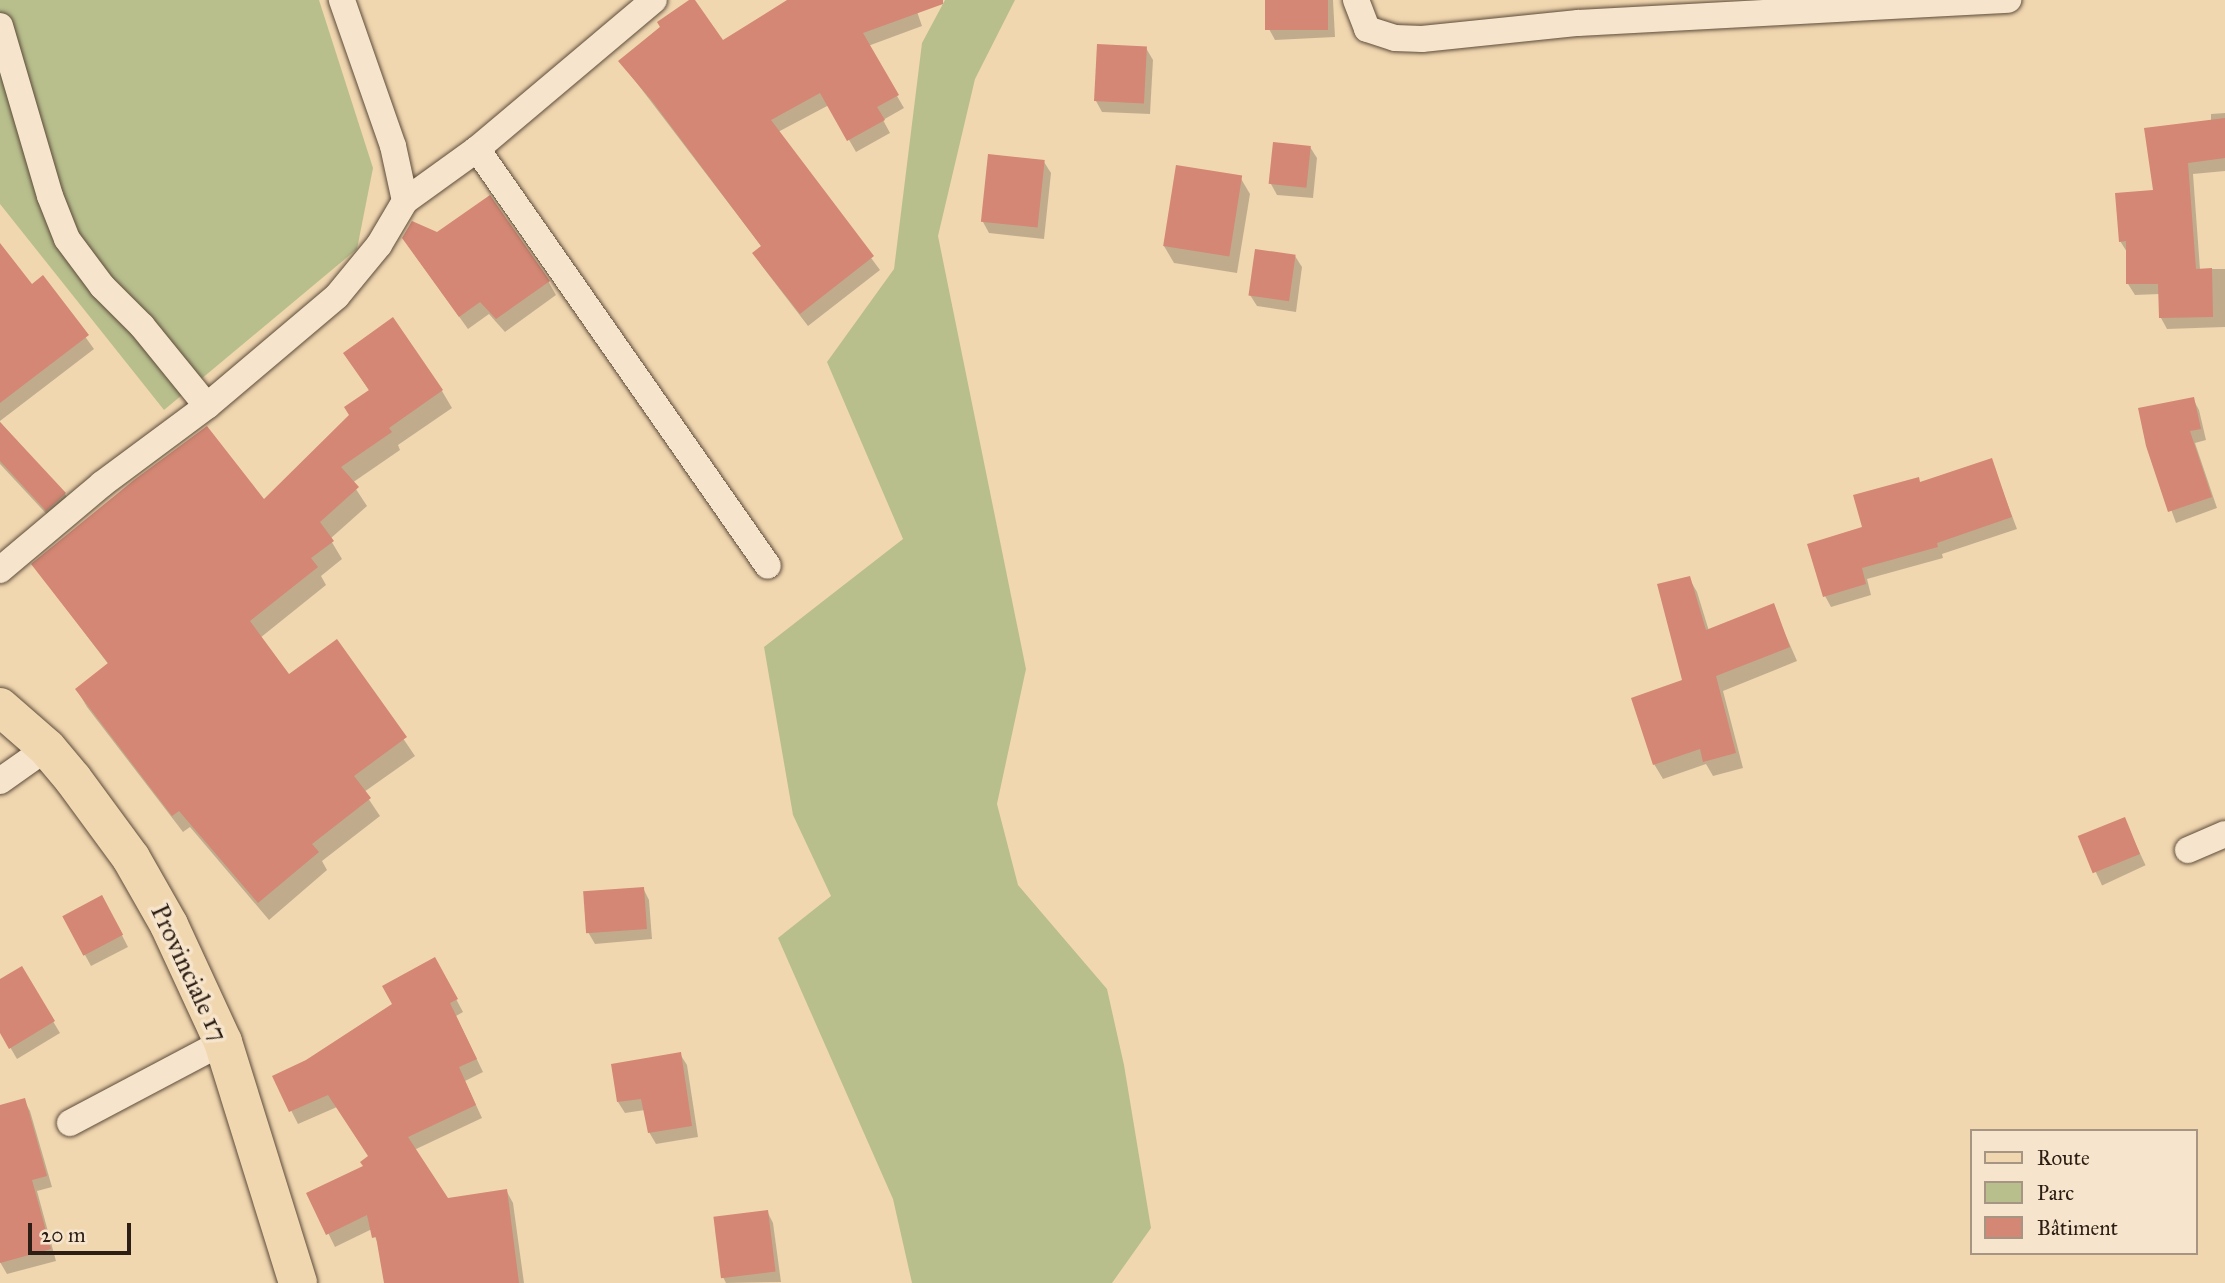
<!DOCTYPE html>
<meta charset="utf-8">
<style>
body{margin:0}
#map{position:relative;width:2225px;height:1283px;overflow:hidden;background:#f1d7b0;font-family:"IM FELL Great Primer",serif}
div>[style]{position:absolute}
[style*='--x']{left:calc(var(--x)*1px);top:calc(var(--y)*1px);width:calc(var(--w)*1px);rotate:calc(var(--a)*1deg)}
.green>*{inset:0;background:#b8bf8d}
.shadow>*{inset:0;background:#0003;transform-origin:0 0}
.building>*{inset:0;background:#d38774;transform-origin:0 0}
.roads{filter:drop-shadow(0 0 2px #5d4c3b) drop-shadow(0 0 2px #5d4c3b)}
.minor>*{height:26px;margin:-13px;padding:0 13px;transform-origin:13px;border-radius:13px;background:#f6e5cc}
.primary>*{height:38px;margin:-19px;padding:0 19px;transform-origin:19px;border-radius:19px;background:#f1d7b0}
span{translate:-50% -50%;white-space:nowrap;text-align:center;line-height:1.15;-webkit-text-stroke:7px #f6e5cc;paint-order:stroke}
.street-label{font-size:26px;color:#2c1e14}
.legend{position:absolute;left:1970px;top:1129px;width:228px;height:126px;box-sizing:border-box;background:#f6e5cc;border:2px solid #a59582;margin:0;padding:9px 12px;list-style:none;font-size:21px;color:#2c1e14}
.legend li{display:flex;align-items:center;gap:14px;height:35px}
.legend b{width:35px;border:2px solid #a59582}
.scale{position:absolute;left:28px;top:1223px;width:103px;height:32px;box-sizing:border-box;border:4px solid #2c1e14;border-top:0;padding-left:9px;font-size:21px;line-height:24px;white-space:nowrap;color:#2c1e14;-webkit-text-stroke:5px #f6e5cc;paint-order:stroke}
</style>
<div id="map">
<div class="green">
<i style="clip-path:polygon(0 0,319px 0,373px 168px,357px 249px,164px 410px,0 204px)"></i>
<i style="clip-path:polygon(945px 0,1015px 0,975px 79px,938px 236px,1026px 669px,997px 804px,1018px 885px,1107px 989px,1124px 1065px,1151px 1228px,1112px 1283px,912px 1283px,893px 1199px,778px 938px,831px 896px,793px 815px,764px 647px,903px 539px,827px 362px,894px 269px,922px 43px)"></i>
</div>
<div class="shadow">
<i style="clip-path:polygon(692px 0,723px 43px,790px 0,913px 0,922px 26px,868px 46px,904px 108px,883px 120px,890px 133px,856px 152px,829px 105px,778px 132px,880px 270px,808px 326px,762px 266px,754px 253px,762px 247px,620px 61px)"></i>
<i style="clip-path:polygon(1267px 0,1333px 0,1335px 37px,1275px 40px,1269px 29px)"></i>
<i style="clip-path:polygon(1146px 48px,1153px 60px,1150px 114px,1102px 112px,1096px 101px)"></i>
<i style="clip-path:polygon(2225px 113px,2225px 171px,2193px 174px,2200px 269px,2225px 269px,2225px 327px,2167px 329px,2161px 318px,2160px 294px,2135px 295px,2128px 284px,2127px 252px,2120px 241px,2155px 191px,2211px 121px,2211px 114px)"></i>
<i style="clip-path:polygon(1310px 147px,1317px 158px,1313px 198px,1277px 195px,1271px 184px)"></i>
<i style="clip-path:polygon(1044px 162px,1051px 173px,1044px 239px,989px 233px,983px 222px)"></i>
<i style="clip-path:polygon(1240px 177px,1250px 194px,1237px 273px,1174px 263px,1164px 246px)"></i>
<i style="clip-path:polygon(0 246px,31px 286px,43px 278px,94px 349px,0 421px)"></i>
<i style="clip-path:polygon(412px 251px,548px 281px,556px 295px,505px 332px,489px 314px,468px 329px)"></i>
<i style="clip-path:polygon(1295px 256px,1302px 267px,1296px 312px,1257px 306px,1250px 295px)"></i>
<i style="clip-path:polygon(345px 353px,442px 391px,452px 408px,398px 445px,400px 450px,352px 483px,367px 506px,330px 539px,342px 559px,321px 576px,326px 585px,260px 638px,289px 676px,337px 641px,415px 756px,364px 792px,380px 816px,322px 861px,327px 870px,269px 920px,190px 827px,183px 832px,87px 707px,77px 690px,109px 665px,33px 565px,264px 501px,351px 416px,370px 392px)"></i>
<i style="clip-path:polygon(2193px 399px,2199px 410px,2206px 440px,2195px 443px,2217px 508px,2176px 523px,2148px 446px)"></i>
<i style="clip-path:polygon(0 422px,65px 494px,72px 507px,54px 522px,0 464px)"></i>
<i style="clip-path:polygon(1991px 460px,2017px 529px,1942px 554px,1943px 558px,1867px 579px,1871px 595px,1831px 607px,1825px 596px,1864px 529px,1921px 484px)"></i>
<i style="clip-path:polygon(1689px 578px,1697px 592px,1709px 631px,1773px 606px,1797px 661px,1723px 691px,1743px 768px,1713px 776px,1706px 764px,1663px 779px,1654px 764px,1684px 681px)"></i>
<i style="left:2124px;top:819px;width:51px;height:48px;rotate:65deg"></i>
<i style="clip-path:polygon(643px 888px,649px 900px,652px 939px,595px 944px,588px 932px)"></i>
<i style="clip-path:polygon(108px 908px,128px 947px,91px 966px,85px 955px)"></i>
<i style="clip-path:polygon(435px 960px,463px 1012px,456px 1016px,483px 1072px,465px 1081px,482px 1118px,414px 1150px,447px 1200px,506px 1190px,513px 1203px,524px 1283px,386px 1283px,380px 1249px,372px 1229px,335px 1247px,309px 1194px,365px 1167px,370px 1157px,337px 1107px,298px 1124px,274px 1077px,306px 1061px,394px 1005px)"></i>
<i style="clip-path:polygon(21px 968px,60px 1033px,17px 1059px,0 1030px,0 981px)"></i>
<i style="clip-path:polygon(680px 1054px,687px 1065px,698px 1137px,656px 1144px,649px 1132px,645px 1110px,625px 1113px,618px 1102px)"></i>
<i style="clip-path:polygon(24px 1100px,30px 1111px,52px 1187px,37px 1191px,56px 1261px,7px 1274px,0 1262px,0 1107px)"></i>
<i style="clip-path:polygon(767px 1211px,773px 1223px,781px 1282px,726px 1283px,723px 1277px)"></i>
</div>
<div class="building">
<i style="clip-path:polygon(689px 0,695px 0,723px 40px,787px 0,943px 0,943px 4px,863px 33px,899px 95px,877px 107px,885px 120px,847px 141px,820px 93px,771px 120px,874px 256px,800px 314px,752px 253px,761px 246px,652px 101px,618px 61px,660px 27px,657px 22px)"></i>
<i style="left:1265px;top:0;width:63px;height:30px"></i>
<i style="left:1097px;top:44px;width:50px;height:57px;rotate:3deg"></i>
<i style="clip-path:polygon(2225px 118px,2225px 158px,2188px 163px,2196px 269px,2212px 268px,2213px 317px,2159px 318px,2158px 284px,2126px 284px,2126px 241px,2119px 242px,2115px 193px,2153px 190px,2144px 128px)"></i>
<i style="left:1273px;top:142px;width:38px;height:42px;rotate:6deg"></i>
<i style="left:988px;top:154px;width:57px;height:68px;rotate:6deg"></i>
<i style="left:1176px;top:165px;width:67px;height:82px;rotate:9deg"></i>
<i style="clip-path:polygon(490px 195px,550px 281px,496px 319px,480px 302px,459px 317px,402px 238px,412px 221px,437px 232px)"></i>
<i style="clip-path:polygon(0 243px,32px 284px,43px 275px,89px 335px,0 403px)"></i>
<i style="left:1255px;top:249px;width:41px;height:47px;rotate:8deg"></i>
<i style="clip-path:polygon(393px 317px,443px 390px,389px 428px,392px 432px,341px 467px,359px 487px,320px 522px,334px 541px,311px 558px,318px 567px,250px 621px,289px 674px,337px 639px,407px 737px,354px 776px,371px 798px,312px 844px,319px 852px,258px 903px,179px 811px,172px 816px,75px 689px,108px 663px,31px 564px,134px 480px,207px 426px,264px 499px,349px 415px,344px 407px,369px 390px,343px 353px)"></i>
<i style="clip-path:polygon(2194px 397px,2201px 429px,2190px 431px,2212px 497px,2168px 512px,2146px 446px,2138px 408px)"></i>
<i style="clip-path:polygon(0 422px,66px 493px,46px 511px,0 461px)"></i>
<i style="clip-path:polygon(1992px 458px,2012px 517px,1937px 543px,1938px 547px,1862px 568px,1866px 584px,1823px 597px,1807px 544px,1862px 527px,1853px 495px,1919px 477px,1920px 482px)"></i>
<i style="clip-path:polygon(1690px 576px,1706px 630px,1774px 603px,1790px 647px,1716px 676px,1736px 753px,1703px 762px,1700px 749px,1653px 765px,1631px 698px,1682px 680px,1657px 584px)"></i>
<i style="left:2125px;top:817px;width:40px;height:51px;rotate:68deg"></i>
<i style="left:644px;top:887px;width:42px;height:61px;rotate:86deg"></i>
<i style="left:102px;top:895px;width:45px;height:45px;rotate:62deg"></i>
<i style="clip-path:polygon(435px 957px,458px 999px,450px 1003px,477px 1059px,459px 1067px,476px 1105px,408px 1137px,448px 1198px,507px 1189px,519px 1283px,384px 1283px,376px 1237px,372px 1238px,367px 1215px,326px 1235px,306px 1193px,363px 1166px,360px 1162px,368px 1156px,328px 1095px,289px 1112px,272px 1076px,306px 1060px,392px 1004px,382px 986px)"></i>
<i style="clip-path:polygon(22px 966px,55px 1021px,9px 1049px,0 1033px,0 979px)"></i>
<i style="clip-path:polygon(681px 1052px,692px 1126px,648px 1133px,641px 1099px,617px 1102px,611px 1064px)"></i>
<i style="clip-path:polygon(25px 1098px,47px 1176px,32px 1180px,51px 1249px,0 1263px,0 1105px)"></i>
<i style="left:768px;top:1210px;width:62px;height:55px;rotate:83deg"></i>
</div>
<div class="roads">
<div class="minor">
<i style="--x:1356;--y:0;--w:31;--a:69"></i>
<i style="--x:1367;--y:29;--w:29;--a:18"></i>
<i style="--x:1395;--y:38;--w:27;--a:2"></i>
<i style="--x:1422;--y:39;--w:157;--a:-5.9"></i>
<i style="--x:1578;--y:23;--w:431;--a:-3.1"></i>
<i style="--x:0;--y:26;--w:177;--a:73.6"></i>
<i style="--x:50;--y:196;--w:46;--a:68.4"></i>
<i style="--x:67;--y:239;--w:59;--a:53.3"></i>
<i style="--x:102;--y:286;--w:57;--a:45"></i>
<i style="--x:142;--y:326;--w:103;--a:50.9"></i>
<i style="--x:477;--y:149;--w:508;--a:55.09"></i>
<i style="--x:405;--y:201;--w:89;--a:-35.8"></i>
<i style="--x:477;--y:149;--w:231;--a:-40.1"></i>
<i style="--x:0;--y:570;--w:133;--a:-40.1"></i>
<i style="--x:102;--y:484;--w:131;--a:-36.6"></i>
<i style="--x:207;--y:406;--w:170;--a:-40.2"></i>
<i style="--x:337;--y:296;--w:66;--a:-50.5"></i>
<i style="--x:379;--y:245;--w:51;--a:-59.4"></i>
<i style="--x:405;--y:201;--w:56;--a:-102.3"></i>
<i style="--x:393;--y:146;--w:155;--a:-109.3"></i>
<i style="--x:0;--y:781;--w:57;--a:-35.1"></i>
<i style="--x:2188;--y:850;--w:40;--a:-23.4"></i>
<i style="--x:70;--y:1123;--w:173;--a:-27.9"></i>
</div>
<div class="primary">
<i style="--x:0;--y:707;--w:62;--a:41.1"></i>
<i style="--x:47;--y:748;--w:40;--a:50"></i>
<i style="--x:73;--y:779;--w:98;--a:53.7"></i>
<i style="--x:131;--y:858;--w:77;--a:60.4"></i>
<i style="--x:169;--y:925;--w:129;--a:65.2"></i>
<i style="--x:223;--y:1042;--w:252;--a:72.7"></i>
</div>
</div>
<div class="street-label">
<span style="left:189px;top:973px;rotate:65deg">Provinciale 17</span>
</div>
<ul class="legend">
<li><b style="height:9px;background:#f1d7b0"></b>Route</li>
<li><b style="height:19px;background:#b8bf8d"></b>Parc</li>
<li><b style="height:19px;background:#d38774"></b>Bâtiment</li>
</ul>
<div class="scale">20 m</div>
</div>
